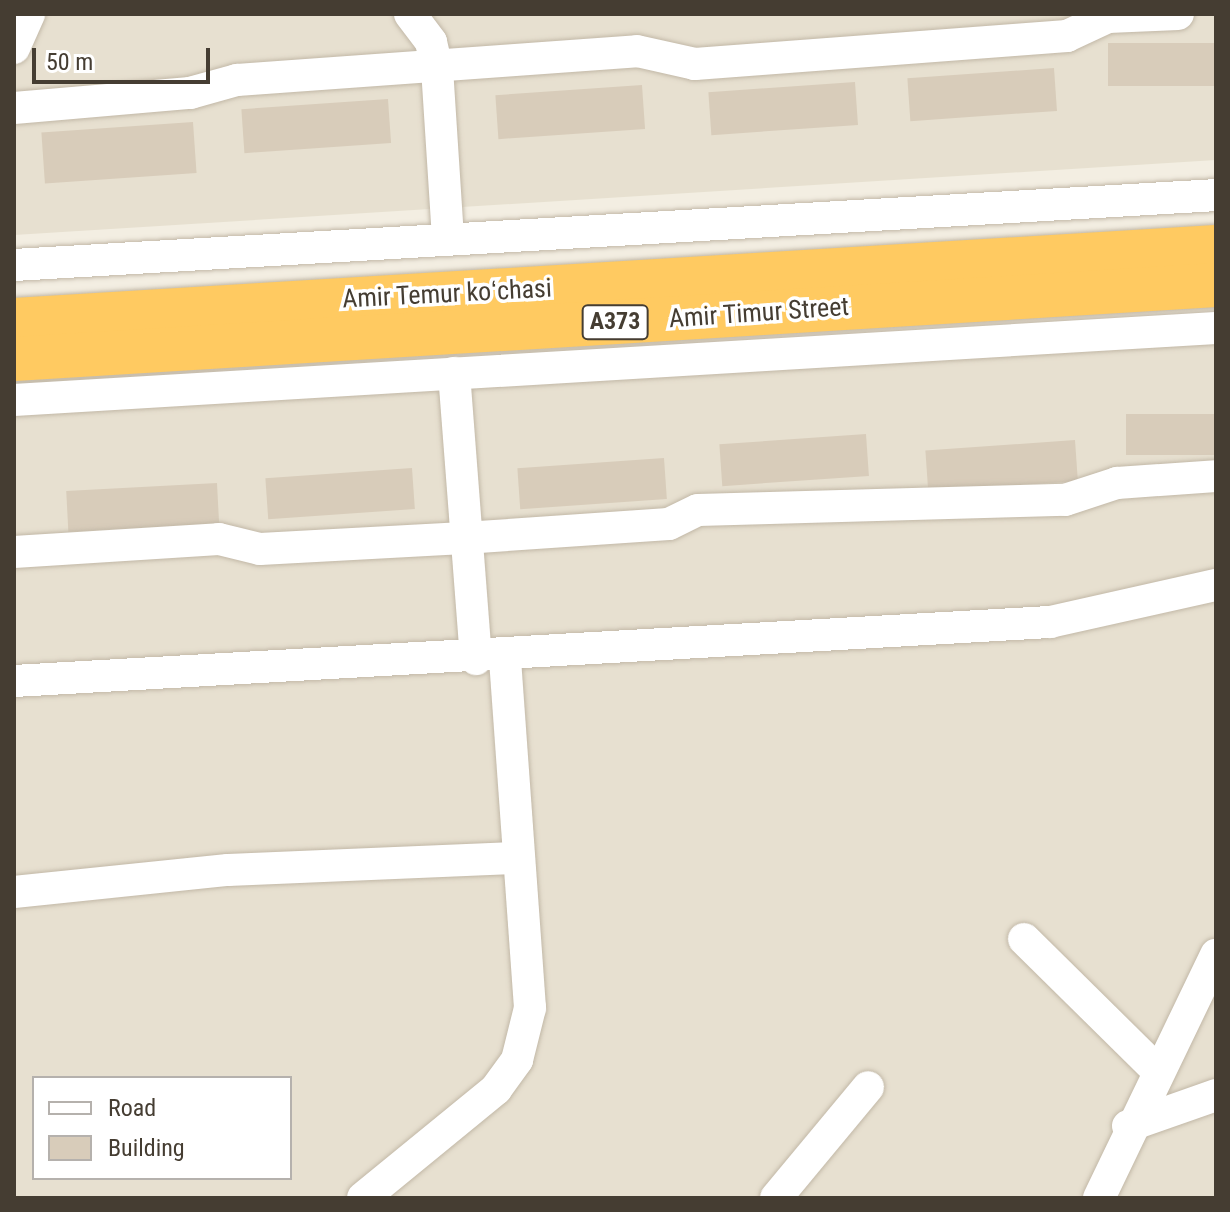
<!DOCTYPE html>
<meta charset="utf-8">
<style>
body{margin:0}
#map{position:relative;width:1230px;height:1212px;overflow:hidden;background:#f3eee2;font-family:"Roboto Condensed",sans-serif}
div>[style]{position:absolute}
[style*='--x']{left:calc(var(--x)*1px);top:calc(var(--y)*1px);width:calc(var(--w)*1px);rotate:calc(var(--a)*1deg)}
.residential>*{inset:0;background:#e7e0d0}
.building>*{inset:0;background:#d8ccba;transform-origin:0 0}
.roads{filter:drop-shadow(0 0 2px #c2b8a7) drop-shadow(0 0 2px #c2b8a7)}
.minor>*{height:32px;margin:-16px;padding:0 16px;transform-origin:16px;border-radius:16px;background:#fff}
.highway>*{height:44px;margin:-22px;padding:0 22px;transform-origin:22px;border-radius:22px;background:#ffca61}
span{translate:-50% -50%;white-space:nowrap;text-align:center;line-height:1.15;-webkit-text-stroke:7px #fff;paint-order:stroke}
.shield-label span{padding:2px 6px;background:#fff;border:2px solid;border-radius:6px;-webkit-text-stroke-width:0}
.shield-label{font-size:24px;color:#453d32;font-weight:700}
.street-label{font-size:26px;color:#453d32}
.frame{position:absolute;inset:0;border:16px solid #453d32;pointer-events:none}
.legend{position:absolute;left:32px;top:1076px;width:260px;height:104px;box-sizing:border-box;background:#fff;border:2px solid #b5b1ad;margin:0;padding:10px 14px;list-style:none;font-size:24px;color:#453d32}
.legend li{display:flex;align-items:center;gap:16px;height:40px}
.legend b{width:40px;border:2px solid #b5b1ad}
.scale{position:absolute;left:32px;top:48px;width:178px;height:36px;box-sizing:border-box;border:4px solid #453d32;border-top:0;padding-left:10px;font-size:24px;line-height:28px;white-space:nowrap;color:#453d32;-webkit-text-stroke:6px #fff;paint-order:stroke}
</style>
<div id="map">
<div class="residential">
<i style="clip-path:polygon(14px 14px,1216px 14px,1216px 160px,14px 235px)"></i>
<i style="clip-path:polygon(evenodd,1216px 328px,1216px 1198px,14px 1198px,14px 400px,1216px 328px,34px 1078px,290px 1078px,290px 1178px,34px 1178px,34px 1078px)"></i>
</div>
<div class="building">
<i style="left:1216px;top:43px;width:43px;height:108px;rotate:90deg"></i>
<i style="left:1054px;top:68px;width:43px;height:147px;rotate:86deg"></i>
<i style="left:855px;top:82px;width:43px;height:147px;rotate:86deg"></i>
<i style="left:642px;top:85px;width:44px;height:147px;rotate:86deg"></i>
<i style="left:388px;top:99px;width:44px;height:147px;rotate:86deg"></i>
<i style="left:193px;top:122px;width:51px;height:152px;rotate:86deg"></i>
<i style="left:1216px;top:414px;width:41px;height:90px;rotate:90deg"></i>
<i style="left:866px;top:434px;width:42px;height:147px;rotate:86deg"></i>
<i style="left:1075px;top:440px;width:41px;height:150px;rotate:86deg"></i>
<i style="left:664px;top:458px;width:41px;height:147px;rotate:86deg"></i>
<i style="left:412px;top:468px;width:41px;height:147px;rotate:86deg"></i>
<i style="left:217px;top:483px;width:41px;height:151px;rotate:87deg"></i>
</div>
<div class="roads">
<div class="minor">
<i style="--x:410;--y:14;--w:35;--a:53"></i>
<i style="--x:431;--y:42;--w:27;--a:77"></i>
<i style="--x:437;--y:68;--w:169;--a:86.3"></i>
<i style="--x:14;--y:48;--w:37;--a:-66"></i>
<i style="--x:14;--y:108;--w:177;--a:-4.9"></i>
<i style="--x:190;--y:93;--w:49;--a:-15.5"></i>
<i style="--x:237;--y:80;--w:401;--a:-4.1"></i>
<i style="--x:637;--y:51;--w:59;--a:12.6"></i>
<i style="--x:695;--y:64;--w:373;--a:-4.3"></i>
<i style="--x:1067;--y:36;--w:45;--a:-24.9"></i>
<i style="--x:1108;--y:17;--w:70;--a:-2.5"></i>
<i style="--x:14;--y:265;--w:1204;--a:-3.33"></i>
<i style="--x:454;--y:373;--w:287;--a:85.6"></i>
<i style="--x:14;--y:400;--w:1204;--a:-3.43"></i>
<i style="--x:14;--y:552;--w:205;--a:-3.6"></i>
<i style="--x:219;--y:539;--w:42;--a:13.7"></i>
<i style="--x:260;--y:549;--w:204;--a:-3.1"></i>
<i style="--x:464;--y:538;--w:205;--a:-3.9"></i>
<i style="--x:669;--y:524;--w:32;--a:-26"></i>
<i style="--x:698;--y:510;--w:367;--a:-1.6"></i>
<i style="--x:1065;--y:500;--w:55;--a:-18.1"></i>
<i style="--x:1117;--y:483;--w:99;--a:-4"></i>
<i style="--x:14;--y:681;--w:1038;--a:-3.26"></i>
<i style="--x:1050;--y:622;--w:170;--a:-12.6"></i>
<i style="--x:14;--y:892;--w:215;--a:-5.9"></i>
<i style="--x:228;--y:870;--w:291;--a:-2.4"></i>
<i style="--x:1024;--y:939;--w:187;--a:44.6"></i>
<i style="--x:1128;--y:1126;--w:93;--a:-19.4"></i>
<i style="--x:363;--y:1198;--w:172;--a:-39.3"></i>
<i style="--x:496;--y:1089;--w:36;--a:-54"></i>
<i style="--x:517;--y:1060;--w:54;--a:-76"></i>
<i style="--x:530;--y:1008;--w:351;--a:-94.1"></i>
<i style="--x:776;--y:1198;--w:144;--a:-50.3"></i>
<i style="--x:1099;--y:1198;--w:270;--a:-64.3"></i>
</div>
<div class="highway">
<i style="--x:14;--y:320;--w:1204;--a:-3.48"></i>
<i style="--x:14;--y:359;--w:1204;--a:-3.52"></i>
</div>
</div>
<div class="shield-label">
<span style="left:615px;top:322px">A373</span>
</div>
<div class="street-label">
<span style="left:447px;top:294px;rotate:-3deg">Amir Temur koʻchasi</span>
<span style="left:759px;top:313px;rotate:-4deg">Amir Timur Street</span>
</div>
<div class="frame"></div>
<ul class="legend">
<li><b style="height:10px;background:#fff"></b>Road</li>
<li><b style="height:22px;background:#d8ccba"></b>Building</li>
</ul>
<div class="scale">50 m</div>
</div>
